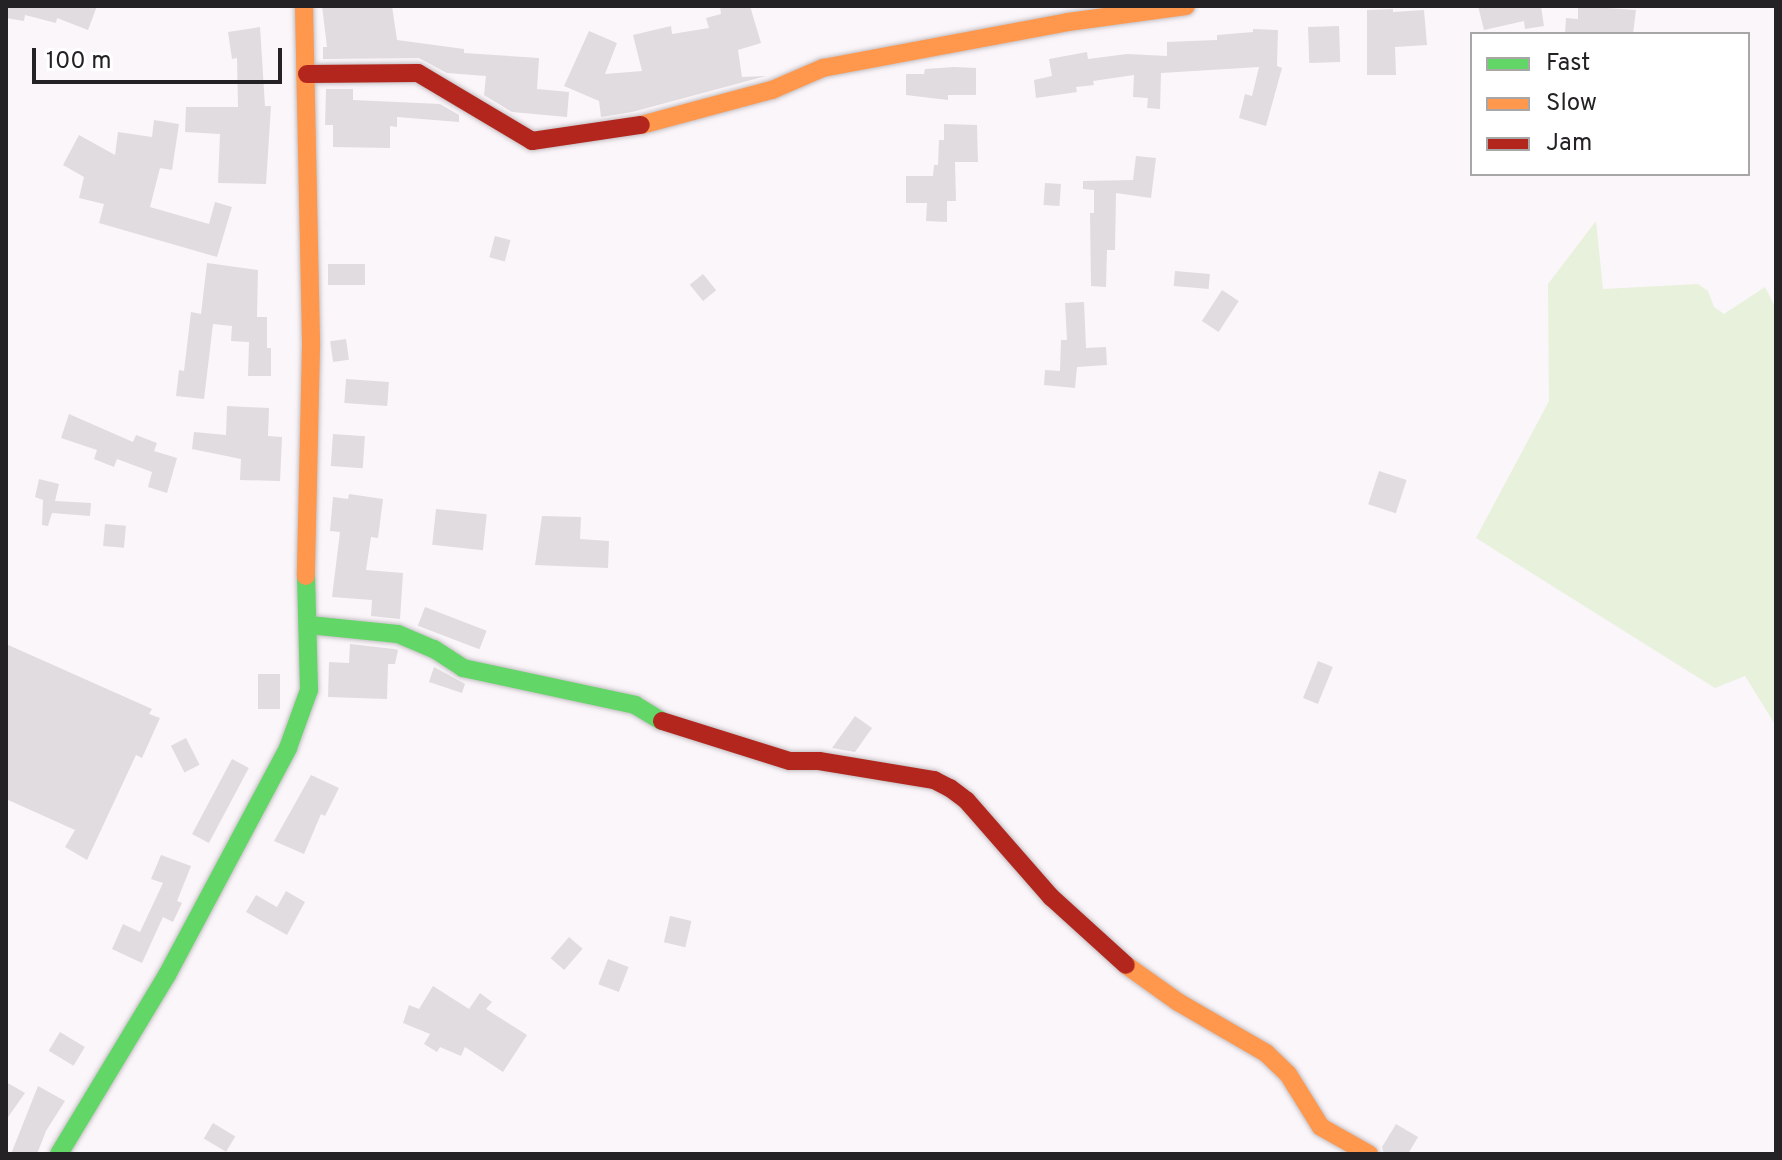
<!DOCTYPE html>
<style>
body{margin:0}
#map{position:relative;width:1782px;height:1160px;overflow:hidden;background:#fbf6fa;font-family:Overpass,sans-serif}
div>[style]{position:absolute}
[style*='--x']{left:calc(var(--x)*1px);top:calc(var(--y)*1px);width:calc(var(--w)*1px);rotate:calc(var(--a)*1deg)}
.green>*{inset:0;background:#e7f1dc}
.building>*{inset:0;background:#e0dcdf;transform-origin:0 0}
.roads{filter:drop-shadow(0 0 2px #c2bec1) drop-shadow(0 0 2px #c2bec1)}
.fast>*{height:18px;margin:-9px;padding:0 9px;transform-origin:9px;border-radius:9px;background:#63d668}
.slow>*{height:18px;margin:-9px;padding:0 9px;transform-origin:9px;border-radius:9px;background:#ff974d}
.jam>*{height:18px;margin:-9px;padding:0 9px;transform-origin:9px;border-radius:9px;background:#b3261e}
span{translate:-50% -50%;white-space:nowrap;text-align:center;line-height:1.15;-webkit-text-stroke:6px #fff;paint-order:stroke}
.frame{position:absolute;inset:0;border:8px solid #242224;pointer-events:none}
.legend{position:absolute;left:1470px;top:32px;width:280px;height:144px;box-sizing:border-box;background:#fff;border:2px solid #a7a7a7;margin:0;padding:10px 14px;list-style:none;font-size:24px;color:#242224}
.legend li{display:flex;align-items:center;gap:16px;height:40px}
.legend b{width:40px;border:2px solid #a7a7a7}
.scale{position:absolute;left:32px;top:48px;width:250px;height:36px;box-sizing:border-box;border:4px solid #242224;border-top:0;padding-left:10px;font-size:24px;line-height:28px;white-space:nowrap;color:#242224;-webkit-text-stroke:6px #fff;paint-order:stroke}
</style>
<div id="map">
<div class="green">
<i style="clip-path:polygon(1596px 221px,1603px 289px,1698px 284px,1708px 291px,1714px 307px,1724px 314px,1765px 287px,1776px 309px,1776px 726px,1745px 676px,1715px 688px,1476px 538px,1549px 401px,1548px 284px)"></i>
</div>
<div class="building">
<i style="clip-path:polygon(6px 6px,97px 6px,88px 30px,57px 18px,56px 23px,25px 15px,24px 21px,6px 18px)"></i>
<i style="clip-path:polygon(322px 6px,392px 6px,397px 40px,464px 49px,464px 53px,539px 58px,537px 89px,569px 92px,567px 117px,512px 112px,484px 95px,486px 76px,447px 73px,419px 58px,323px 59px,323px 47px,327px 47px)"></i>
<i style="clip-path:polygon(720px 6px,750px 6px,761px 43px,738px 50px,742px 77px,766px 76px,632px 112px,601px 117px,599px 101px,564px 86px,589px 31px,617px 43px,605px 74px,642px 71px,633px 35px,671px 26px,672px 34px,709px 28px,706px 18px,721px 14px)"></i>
<i style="clip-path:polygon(1478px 6px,1541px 6px,1544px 26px,1525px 29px,1524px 21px,1484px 30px)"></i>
<i style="clip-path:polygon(1578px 6px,1636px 10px,1633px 34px,1565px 34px,1566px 18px,1578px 19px)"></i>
<i style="clip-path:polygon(1393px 9px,1393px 12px,1424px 10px,1427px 45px,1395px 47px,1396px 75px,1367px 75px,1367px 10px)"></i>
<i style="left:1339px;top:26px;width:36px;height:31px;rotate:88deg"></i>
<i style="clip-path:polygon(260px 27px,265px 106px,271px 106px,266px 184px,218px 183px,220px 134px,185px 132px,186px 107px,238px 107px,237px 58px,232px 59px,228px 32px)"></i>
<i style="clip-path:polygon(1253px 29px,1278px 30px,1277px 66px,1282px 68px,1266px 126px,1239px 118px,1245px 94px,1252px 96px,1259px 67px,1161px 73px,1160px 109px,1147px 108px,1148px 98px,1133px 97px,1134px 75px,1093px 81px,1094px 85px,1076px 87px,1077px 92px,1036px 98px,1034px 80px,1052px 76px,1049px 59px,1087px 52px,1088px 59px,1127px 54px,1167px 56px,1167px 42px,1217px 40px,1217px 35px,1253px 32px)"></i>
<i style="clip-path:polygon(954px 67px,976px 68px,976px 95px,948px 95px,948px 100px,906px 95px,906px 74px,924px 74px,925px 69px)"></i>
<i style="clip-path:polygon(326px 89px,353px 89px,353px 100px,440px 104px,459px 115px,459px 122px,397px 117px,397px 127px,390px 126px,390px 148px,333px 147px,333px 125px,325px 125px)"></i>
<i style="clip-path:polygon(154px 120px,179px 124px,172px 170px,160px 168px,150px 207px,209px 224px,215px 202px,232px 207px,217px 257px,99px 223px,104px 204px,79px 198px,84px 177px,63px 165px,79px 135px,115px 155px,118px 132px,152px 137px)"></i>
<i style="clip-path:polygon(944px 124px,977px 125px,978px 162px,955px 162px,956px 201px,947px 201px,947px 222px,926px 221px,927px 203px,906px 203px,906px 176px,933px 176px,934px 165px,938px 165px,939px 140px,944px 140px)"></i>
<i style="clip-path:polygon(1136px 156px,1156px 158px,1151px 198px,1116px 193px,1115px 250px,1107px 250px,1106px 287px,1091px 286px,1090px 213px,1094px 213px,1094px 190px,1083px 189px,1083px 181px,1133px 180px)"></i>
<i style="left:1045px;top:183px;width:16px;height:22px;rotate:4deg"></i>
<i style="left:495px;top:236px;width:16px;height:22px;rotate:15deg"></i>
<i style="clip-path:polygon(207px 263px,258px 270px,257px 317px,267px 317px,267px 348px,271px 348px,271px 376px,248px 376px,249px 342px,231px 341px,232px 326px,213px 324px,204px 399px,176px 396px,179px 370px,184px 371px,191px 312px,201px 314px)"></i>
<i style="left:365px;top:264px;width:21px;height:37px;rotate:90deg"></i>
<i style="left:1175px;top:271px;width:35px;height:15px;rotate:5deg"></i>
<i style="left:703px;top:274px;width:21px;height:17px;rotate:51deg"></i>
<i style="left:1222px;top:290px;width:20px;height:37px;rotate:33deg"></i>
<i style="clip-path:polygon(1084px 302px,1086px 348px,1106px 347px,1107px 365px,1077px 367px,1075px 388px,1044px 385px,1045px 370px,1060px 371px,1061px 340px,1067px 340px,1065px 303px)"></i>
<i style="left:346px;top:339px;width:21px;height:16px;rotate:82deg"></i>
<i style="left:346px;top:379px;width:43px;height:24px;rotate:4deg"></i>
<i style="clip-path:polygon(227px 406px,269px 408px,268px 436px,282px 437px,280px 481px,240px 480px,241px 459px,192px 449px,194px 432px,226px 435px)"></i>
<i style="clip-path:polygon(69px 414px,133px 442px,136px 435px,157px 443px,154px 451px,177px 458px,167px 493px,148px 487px,152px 472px,117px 459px,114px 467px,94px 459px,97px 450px,61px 438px)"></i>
<i style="left:333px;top:434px;width:32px;height:32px;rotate:4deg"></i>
<i style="left:1379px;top:471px;width:29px;height:35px;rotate:18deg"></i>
<i style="clip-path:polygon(39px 479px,59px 484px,55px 501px,91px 503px,90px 516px,52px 513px,48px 526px,42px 525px,43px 500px,35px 497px)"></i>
<i style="clip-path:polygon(349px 494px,383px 499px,378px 538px,371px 537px,366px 570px,403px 573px,400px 619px,371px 616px,372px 600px,332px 597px,340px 532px,330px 531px,333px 497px,348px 499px)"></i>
<i style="left:436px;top:509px;width:51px;height:36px;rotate:6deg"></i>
<i style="clip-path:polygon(542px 516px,581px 517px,580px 539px,609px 541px,608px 568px,535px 565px)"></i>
<i style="left:105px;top:524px;width:21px;height:22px;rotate:5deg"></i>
<i style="left:425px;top:607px;width:66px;height:20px;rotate:21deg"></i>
<i style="clip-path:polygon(6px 644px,152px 709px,149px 714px,160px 718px,142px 758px,136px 755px,87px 860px,65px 847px,75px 830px,6px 799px)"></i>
<i style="clip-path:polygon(350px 644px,394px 649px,398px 650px,395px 664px,388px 664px,387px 699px,328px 697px,329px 662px,349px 663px)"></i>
<i style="left:1318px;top:661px;width:16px;height:40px;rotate:22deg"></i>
<i style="clip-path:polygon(434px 667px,465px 684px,462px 693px,429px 682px)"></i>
<i style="left:258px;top:674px;width:22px;height:35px"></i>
<i style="clip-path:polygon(855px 716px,872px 728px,855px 752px,832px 748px)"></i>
<i style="left:186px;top:738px;width:30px;height:17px;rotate:63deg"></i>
<i style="left:232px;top:759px;width:19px;height:85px;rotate:28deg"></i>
<i style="clip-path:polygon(311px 775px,339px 788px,325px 816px,321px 814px,304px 854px,274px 841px)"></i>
<i style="clip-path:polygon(161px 855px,191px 866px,177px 901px,182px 903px,173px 922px,163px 917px,142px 963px,112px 949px,123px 924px,140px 932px,163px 883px,151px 879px)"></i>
<i style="clip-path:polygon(286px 891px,305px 902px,287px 935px,246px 912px,256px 895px,277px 907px)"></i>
<i style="left:670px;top:916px;width:22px;height:27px;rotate:13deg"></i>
<i style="left:569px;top:937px;width:18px;height:28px;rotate:41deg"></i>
<i style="left:608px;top:959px;width:22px;height:27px;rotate:21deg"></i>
<i style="clip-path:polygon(433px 986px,469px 1009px,480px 993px,492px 1002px,486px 1009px,527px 1035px,503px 1072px,465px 1047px,461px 1056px,440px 1047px,437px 1052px,424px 1044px,430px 1034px,403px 1023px,409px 1005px,419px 1009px)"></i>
<i style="left:60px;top:1032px;width:29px;height:22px;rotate:31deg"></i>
<i style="clip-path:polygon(6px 1082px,25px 1093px,6px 1120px)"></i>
<i style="clip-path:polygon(38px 1086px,65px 1101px,46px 1131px,37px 1154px,11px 1154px)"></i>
<i style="left:213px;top:1123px;width:26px;height:18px;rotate:31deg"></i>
<i style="clip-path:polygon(1396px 1124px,1418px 1137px,1408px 1154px,1384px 1154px,1382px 1147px)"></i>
</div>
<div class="roads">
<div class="fast">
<i style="--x:309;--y:625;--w:89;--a:5.8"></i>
<i style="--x:398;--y:634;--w:39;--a:23"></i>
<i style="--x:434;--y:649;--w:35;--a:33"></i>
<i style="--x:463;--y:668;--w:176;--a:12.1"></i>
<i style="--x:635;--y:705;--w:31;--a:31"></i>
<i style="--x:59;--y:1154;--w:209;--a:-58.9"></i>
<i style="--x:167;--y:975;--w:257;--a:-61.9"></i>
<i style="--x:288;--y:748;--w:62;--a:-70.1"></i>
<i style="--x:309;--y:690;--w:114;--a:-91.5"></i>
</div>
<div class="slow">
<i style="--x:304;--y:6;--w:341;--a:88.8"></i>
<i style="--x:311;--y:347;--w:229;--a:91.3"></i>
<i style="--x:641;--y:125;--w:136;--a:-15"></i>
<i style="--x:772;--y:90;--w:56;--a:-23.3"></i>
<i style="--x:823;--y:68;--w:249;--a:-10.6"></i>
<i style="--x:1068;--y:22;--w:119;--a:-7.7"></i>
<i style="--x:1126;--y:965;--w:64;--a:35.4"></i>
<i style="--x:1178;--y:1002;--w:102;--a:30.1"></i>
<i style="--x:1266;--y:1053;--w:30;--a:44"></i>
<i style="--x:1288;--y:1074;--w:62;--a:58.1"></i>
<i style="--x:1321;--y:1127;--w:55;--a:29.4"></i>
</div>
<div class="jam">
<i style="--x:307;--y:74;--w:111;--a:-0.5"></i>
<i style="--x:418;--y:73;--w:133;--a:30.8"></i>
<i style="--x:532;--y:141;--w:110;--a:-8.4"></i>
<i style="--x:662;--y:721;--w:134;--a:17.4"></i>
<i style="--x:790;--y:761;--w:29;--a:0"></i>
<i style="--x:819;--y:761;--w:117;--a:9.4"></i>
<i style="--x:934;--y:780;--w:18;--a:27"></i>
<i style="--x:950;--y:788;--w:21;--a:37"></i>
<i style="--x:967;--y:801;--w:128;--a:48.8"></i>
<i style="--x:1051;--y:897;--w:101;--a:42.2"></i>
</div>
</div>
<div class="frame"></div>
<ul class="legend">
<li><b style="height:10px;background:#63d668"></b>Fast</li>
<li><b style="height:10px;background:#ff974d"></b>Slow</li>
<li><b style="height:10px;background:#b3261e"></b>Jam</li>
</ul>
<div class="scale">100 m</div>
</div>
